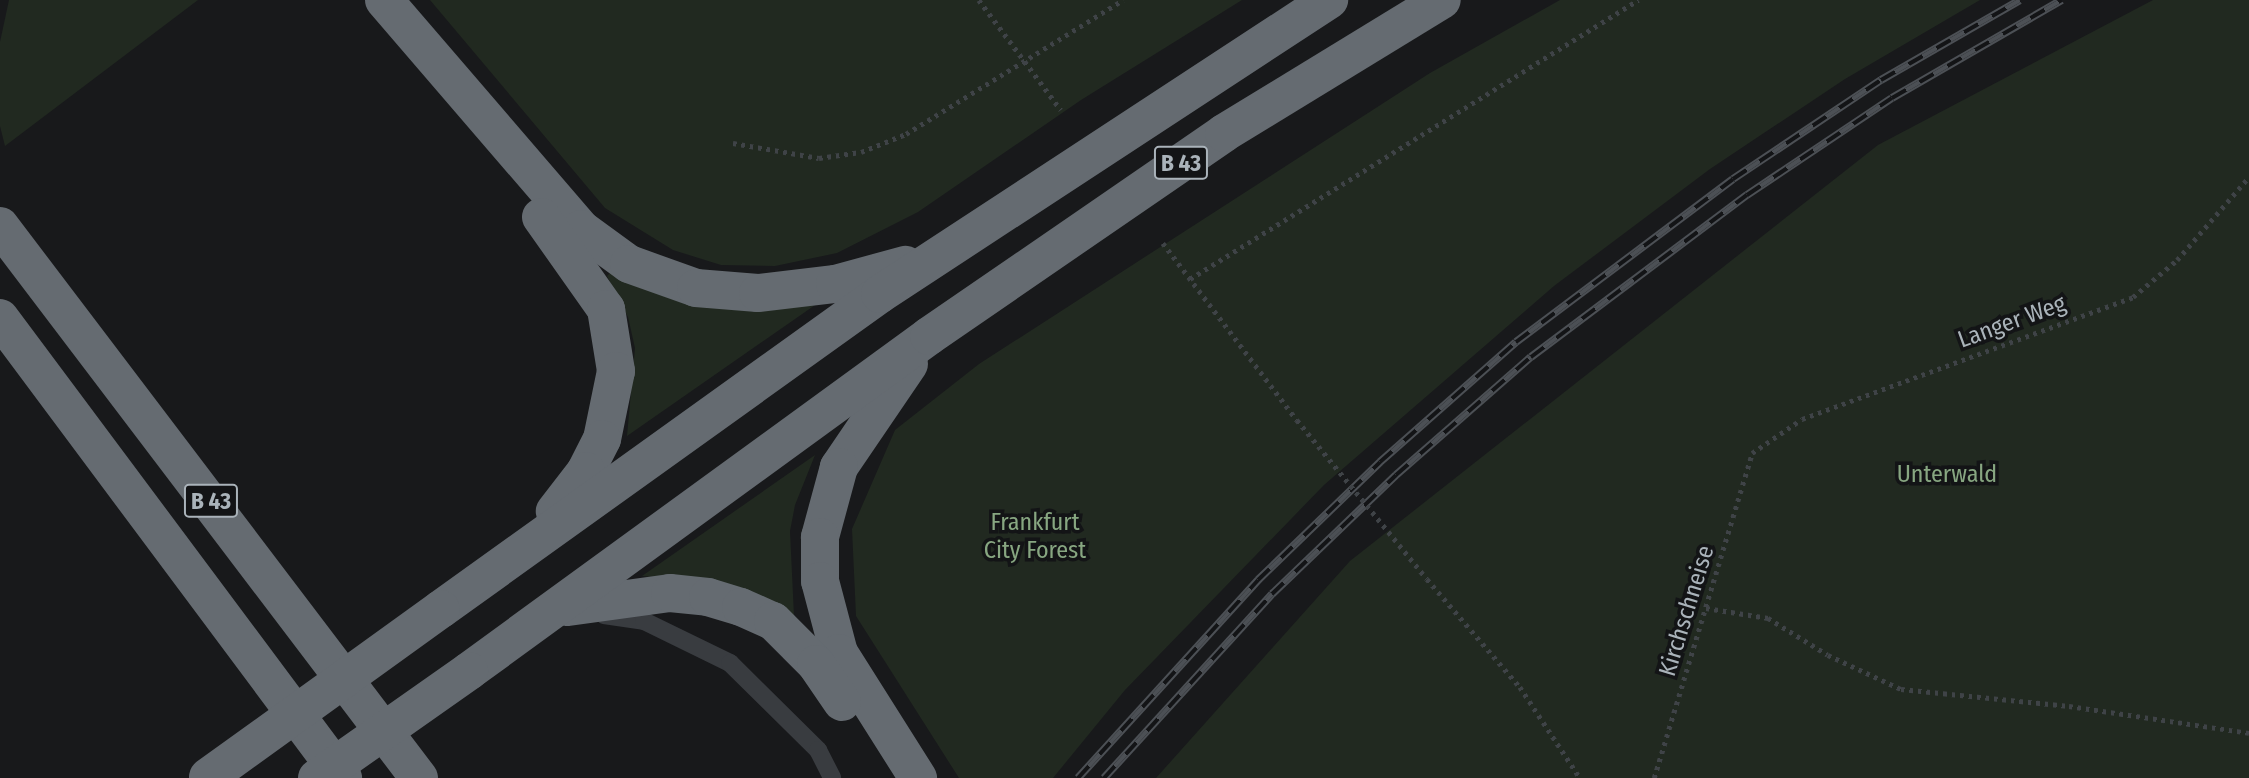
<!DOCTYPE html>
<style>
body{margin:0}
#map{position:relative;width:2249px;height:778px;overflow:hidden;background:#18191b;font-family:"Fira Sans Condensed",sans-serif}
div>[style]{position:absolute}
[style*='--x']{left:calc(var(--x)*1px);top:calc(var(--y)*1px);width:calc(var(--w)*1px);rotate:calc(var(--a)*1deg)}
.green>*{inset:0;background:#212920}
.path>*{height:4.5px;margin-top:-2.25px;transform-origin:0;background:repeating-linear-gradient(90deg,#3f4347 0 3.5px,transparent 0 8.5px)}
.lane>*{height:18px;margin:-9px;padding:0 9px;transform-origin:9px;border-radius:9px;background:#393c40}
.highway>*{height:38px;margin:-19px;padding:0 19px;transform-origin:19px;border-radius:19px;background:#656b71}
.rail>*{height:8px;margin-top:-4px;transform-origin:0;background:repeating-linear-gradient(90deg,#131416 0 16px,#4c5055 0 32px);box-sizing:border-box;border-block:2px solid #4c5055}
.path-bridge>*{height:4.5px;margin-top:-2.25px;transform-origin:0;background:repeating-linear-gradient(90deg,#3f4347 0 3.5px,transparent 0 8.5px)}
.highway-bridge>*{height:38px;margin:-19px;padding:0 19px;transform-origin:19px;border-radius:19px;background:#656b71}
span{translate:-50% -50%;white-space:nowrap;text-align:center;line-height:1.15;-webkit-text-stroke:7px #131416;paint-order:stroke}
.shield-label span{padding:2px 5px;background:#131416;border:2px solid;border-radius:5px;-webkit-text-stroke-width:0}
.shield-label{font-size:23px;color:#aab3ba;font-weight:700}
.street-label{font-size:24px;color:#aab3ba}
.park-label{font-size:24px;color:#87a681}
</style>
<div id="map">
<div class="green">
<i style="clip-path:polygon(9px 0,198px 0,5px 146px,0 126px,0 42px)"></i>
<i style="clip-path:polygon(430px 0,1242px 0,1081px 100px,918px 212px,837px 253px,775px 266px,721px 265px,673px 250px,605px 208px)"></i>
<i style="clip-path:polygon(1560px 0,1980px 0,1845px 79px,1710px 169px,1554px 286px,1324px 485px,1125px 690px,1053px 778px,959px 778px,856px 616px,852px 529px,895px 430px,979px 364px,1430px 73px)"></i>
<i style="clip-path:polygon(2153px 0,2249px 0,2249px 778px,1156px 778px,1350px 561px,1878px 145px)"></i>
<i style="clip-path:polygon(612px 271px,818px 303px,627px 436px,635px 348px,628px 317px,607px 276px)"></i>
<i style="clip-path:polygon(815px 455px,795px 505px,790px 531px,794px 616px,709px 582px,642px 576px)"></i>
</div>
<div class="path">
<i style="--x:979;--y:0;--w:137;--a:53.3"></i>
<i style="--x:733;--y:143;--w:87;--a:9.9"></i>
<i style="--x:819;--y:158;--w:42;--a:-8.1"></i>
<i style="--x:861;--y:152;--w:48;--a:-21.8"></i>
<i style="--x:906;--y:134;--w:255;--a:-31.7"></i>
<i style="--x:1163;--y:243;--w:222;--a:52.9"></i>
<i style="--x:1190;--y:279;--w:528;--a:-31.91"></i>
<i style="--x:1427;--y:579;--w:143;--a:49.3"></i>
<i style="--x:1520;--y:687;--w:109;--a:56.6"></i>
<i style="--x:1706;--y:608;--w:63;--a:9.2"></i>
<i style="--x:1768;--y:618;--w:70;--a:31.7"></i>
<i style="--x:1828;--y:655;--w:81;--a:25"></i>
<i style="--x:1901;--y:689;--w:169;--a:5.8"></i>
<i style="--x:2069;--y:706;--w:182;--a:8.5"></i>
<i style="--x:1654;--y:778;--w:339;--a:-73.2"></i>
<i style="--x:1752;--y:453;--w:60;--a:-34.2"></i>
<i style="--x:1802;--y:419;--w:353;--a:-20.2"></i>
<i style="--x:2133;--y:297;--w:57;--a:-40.1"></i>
<i style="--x:2177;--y:260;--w:110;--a:-49.1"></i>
</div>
<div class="lane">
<i style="--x:604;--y:615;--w:40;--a:8.5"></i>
<i style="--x:644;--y:621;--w:96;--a:26"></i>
<i style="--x:730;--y:663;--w:124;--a:44.7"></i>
<i style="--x:818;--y:750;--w:31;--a:63"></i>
</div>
<div class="highway">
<i style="--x:384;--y:0;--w:302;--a:49.3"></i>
<i style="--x:581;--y:229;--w:59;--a:36.1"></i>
<i style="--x:629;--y:264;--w:71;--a:19.7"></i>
<i style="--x:696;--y:288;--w:62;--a:4.6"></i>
<i style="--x:758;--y:293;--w:78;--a:-6.7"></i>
<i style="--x:835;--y:284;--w:73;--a:-15.2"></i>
<i style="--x:541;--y:217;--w:113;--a:54.8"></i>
<i style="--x:606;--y:309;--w:63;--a:80.8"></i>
<i style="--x:616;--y:371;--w:69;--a:101.6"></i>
<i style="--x:602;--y:439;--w:36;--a:117"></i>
<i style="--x:586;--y:471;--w:51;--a:127.8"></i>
<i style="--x:0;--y:226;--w:693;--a:52.8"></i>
<i style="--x:0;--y:318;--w:574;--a:53.29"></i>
<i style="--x:909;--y:364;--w:125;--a:124.2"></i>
<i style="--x:839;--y:467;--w:73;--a:105.2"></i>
<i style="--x:820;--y:537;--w:44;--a:90"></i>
<i style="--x:820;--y:581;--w:74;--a:75.2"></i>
<i style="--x:839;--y:653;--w:148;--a:57.7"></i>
<i style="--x:568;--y:607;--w:103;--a:-7.8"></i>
<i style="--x:670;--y:593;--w:38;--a:6"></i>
<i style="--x:708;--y:597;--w:34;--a:17"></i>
<i style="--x:741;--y:607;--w:35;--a:24"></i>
<i style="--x:773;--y:621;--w:61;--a:45"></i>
<i style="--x:816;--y:664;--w:46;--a:55.6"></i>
<i style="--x:441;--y:609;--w:540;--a:-35.66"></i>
<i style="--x:880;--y:294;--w:537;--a:-33.22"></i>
<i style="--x:469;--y:671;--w:569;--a:-36.06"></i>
<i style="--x:929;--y:336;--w:358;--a:-34.5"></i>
<i style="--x:1224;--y:133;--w:255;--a:-31.4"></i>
</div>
<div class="rail">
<i style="--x:1078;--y:778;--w:268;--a:-47.7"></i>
<i style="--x:1258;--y:580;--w:170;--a:-44"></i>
<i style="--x:1380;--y:462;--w:181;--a:-41.4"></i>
<i style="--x:1516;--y:342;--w:271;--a:-36.9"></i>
<i style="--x:1733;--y:179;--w:178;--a:-33.8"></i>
<i style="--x:1881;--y:80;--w:160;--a:-29.9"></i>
<i style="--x:1104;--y:778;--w:249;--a:-47.6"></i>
<i style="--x:1272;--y:594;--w:172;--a:-43.8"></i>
<i style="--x:1396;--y:475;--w:179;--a:-41.2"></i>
<i style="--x:1531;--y:357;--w:270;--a:-36.9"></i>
<i style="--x:1747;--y:195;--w:174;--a:-33.8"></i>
<i style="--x:1892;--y:98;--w:196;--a:-30"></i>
</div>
<div class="path-bridge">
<i style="--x:1297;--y:420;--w:205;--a:50.7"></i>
</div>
<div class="highway-bridge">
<i style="--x:208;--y:777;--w:287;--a:-35.8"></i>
<i style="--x:317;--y:778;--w:186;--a:-35.1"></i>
</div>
<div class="shield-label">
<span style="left:1181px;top:163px">B 43</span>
<span style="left:211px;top:501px">B 43</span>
</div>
<div class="street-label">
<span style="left:2012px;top:322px;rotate:-20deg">Langer Weg</span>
<span style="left:1687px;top:611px;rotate:-73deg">Kirchschneise</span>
</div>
<div class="park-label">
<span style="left:1947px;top:475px">Unterwald</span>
<span style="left:1035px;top:537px">Frankfurt<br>City Forest</span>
</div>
</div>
